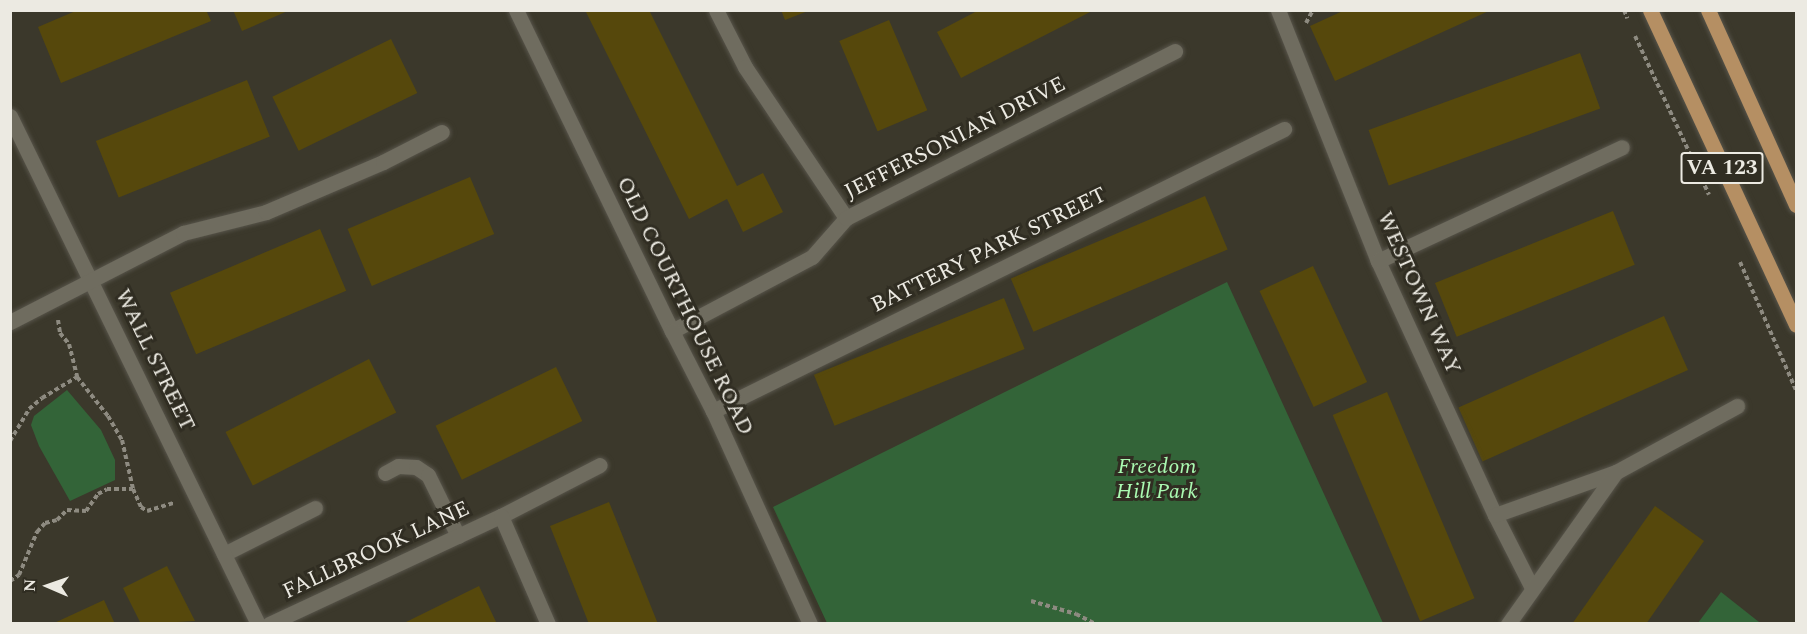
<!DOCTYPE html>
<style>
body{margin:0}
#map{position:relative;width:1807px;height:634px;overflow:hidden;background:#3b382b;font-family:Spectral,serif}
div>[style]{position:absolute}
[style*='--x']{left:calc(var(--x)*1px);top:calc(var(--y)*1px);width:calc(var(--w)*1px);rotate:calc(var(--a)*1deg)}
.green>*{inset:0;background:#336438}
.building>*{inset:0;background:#56480c;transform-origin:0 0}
.path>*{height:4px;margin-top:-2px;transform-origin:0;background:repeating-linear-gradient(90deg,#8e8b81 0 4.5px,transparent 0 7.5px)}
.roads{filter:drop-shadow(0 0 2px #57544a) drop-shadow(0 0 2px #57544a)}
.lane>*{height:15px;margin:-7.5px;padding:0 7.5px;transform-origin:7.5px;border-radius:7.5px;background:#6f6c5f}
.street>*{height:15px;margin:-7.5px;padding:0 7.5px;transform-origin:7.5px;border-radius:7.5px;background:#6f6c5f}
.secondary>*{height:15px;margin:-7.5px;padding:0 7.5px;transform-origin:7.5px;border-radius:7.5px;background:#6f6c5f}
.primary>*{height:15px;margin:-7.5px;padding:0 7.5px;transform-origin:7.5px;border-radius:7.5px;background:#b58f63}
span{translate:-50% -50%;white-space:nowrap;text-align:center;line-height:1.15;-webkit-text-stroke:6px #302d22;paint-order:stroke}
.shield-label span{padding:2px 4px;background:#302d22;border:2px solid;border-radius:4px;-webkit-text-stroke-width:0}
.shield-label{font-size:21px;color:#eceae2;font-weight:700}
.street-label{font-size:22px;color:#eceae2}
.park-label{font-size:22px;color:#aafab1;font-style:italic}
.frame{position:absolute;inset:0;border:12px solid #eceae2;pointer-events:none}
.north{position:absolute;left:18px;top:556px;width:60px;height:60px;-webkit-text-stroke:4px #302d22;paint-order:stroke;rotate:272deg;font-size:16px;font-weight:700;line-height:24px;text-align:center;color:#eceae2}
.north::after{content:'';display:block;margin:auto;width:21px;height:27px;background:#eceae2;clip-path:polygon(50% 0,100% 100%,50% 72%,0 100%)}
</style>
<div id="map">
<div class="green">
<i style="clip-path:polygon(1227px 282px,1383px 623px,827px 623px,773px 507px)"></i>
<i style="clip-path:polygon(67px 390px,101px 430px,115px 460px,115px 480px,70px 501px,39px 446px,31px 425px,34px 416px)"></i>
<i style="clip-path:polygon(1721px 592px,1759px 622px,1760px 623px,1698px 623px)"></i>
</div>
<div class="building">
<i style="clip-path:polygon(78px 10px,206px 10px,211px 21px,61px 83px,38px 27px)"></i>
<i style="clip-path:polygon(233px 10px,290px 10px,242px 31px)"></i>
<i style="clip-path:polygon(585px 10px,649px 10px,737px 186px,763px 173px,783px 212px,743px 232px,727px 199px,689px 219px)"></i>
<i style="clip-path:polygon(781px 10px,808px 10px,808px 11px,785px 20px)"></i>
<i style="clip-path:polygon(979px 10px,1094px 10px,961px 78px,937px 32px)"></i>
<i style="clip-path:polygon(1345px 10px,1491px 10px,1335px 81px,1310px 26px)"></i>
<i style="left:889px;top:20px;width:98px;height:54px;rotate:67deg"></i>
<i style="left:391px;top:39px;width:60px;height:132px;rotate:64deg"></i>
<i style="left:1580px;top:53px;width:59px;height:225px;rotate:70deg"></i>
<i style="left:247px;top:80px;width:61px;height:163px;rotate:68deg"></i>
<i style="left:470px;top:177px;width:62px;height:133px;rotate:67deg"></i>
<i style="left:1205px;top:196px;width:58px;height:211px;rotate:67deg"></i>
<i style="left:1613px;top:211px;width:58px;height:192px;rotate:68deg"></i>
<i style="left:320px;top:229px;width:67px;height:163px;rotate:67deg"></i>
<i style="left:1313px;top:266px;width:128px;height:59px;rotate:65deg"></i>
<i style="left:1004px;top:298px;width:55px;height:205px;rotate:68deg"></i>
<i style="left:1664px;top:316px;width:59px;height:225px;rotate:66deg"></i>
<i style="left:369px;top:359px;width:60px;height:161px;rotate:63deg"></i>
<i style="left:556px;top:367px;width:60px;height:134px;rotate:64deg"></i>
<i style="left:1387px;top:392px;width:224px;height:59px;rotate:67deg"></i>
<i style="clip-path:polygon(609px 502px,658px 624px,589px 624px,550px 526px)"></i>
<i style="clip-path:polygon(1655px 506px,1704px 541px,1646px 624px,1572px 624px)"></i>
<i style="clip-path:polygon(167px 566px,195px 621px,141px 624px,123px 588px)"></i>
<i style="clip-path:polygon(479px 586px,497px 624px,402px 624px)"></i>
<i style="clip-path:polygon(104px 600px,115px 624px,52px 624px)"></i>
</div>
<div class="path">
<i style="--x:1624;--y:10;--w:9;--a:69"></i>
<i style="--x:1306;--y:23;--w:15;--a:-62"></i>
<i style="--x:1635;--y:36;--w:175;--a:65"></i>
<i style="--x:1740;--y:262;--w:140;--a:66.4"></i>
<i style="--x:58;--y:320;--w:13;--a:81"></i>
<i style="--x:60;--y:333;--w:14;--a:51"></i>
<i style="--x:69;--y:344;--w:34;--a:76"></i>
<i style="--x:77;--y:377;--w:50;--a:51.5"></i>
<i style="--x:108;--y:416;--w:28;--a:60"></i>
<i style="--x:122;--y:440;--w:50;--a:77.3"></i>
<i style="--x:133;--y:489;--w:20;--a:66"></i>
<i style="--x:141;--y:507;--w:7;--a:34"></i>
<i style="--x:147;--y:511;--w:28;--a:-17"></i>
<i style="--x:10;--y:441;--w:37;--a:-59"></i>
<i style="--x:29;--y:409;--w:17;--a:-40"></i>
<i style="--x:42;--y:398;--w:41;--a:-31"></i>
<i style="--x:10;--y:581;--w:11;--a:-34"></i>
<i style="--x:19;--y:575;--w:47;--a:-67.3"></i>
<i style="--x:37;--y:532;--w:12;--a:-48"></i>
<i style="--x:45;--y:523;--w:12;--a:-14"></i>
<i style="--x:57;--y:520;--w:14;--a:-45"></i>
<i style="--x:67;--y:510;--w:19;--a:3"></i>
<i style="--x:86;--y:511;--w:21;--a:-55"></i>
<i style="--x:98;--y:494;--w:10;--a:-29"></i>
<i style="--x:107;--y:489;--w:26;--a:0"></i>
<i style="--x:1031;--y:601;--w:47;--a:16.1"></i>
<i style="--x:1076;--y:614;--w:22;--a:27"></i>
</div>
<div class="roads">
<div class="lane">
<i style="--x:385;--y:473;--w:15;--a:-28"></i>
<i style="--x:398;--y:466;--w:18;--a:3"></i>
<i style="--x:416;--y:467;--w:14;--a:34"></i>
<i style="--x:428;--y:475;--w:68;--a:63.8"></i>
<i style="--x:224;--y:554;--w:102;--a:-26.8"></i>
</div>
<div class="street">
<i style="--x:716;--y:10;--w:64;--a:63"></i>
<i style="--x:745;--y:67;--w:182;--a:56.2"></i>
<i style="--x:1278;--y:10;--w:270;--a:68.3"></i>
<i style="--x:1378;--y:261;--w:280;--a:65.3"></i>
<i style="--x:1495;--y:515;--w:82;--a:63.1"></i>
<i style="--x:10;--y:116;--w:565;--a:63.98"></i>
<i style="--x:1378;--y:261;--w:269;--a:-25"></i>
<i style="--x:10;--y:322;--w:195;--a:-27.2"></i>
<i style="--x:183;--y:233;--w:86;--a:-14.2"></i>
<i style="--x:266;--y:212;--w:127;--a:-23.1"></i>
<i style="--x:383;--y:162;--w:66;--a:-27"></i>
<i style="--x:672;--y:331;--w:158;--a:-27.9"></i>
<i style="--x:812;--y:257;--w:52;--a:-48.9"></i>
<i style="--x:846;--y:218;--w:369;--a:-26.9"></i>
<i style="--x:713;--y:411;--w:637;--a:-26.28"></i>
<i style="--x:1495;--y:515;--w:128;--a:-19.6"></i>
<i style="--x:1616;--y:472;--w:138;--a:-28.6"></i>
<i style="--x:501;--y:516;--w:111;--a:-27.3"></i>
<i style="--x:269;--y:624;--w:256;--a:-25"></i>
<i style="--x:501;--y:516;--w:118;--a:66.5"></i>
<i style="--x:1508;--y:624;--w:186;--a:-54.6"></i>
</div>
<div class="secondary">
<i style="--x:516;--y:10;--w:357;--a:64.1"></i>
<i style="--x:672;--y:331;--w:90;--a:62.9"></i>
<i style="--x:713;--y:411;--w:234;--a:65.5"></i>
</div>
<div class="primary">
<i style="--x:1650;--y:10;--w:347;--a:65.1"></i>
<i style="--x:1708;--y:10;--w:214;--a:65.7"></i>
</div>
</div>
<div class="shield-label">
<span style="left:1722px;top:168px">VA 123</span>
</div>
<div class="street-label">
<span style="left:955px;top:138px;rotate:-27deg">JEFFERSONIAN DRIVE</span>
<span style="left:989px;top:250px;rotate:-26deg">BATTERY PARK STREET</span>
<span style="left:1419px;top:293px;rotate:66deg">WESTOWN WAY</span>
<span style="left:685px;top:306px;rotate:64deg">OLD COURTHOUSE ROAD</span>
<span style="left:155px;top:360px;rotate:64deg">WALL STREET</span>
<span style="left:376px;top:550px;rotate:-25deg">FALLBROOK LANE</span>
</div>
<div class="park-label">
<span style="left:1157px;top:479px">Freedom<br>Hill Park</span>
</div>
<div class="frame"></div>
<div class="north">N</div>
</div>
